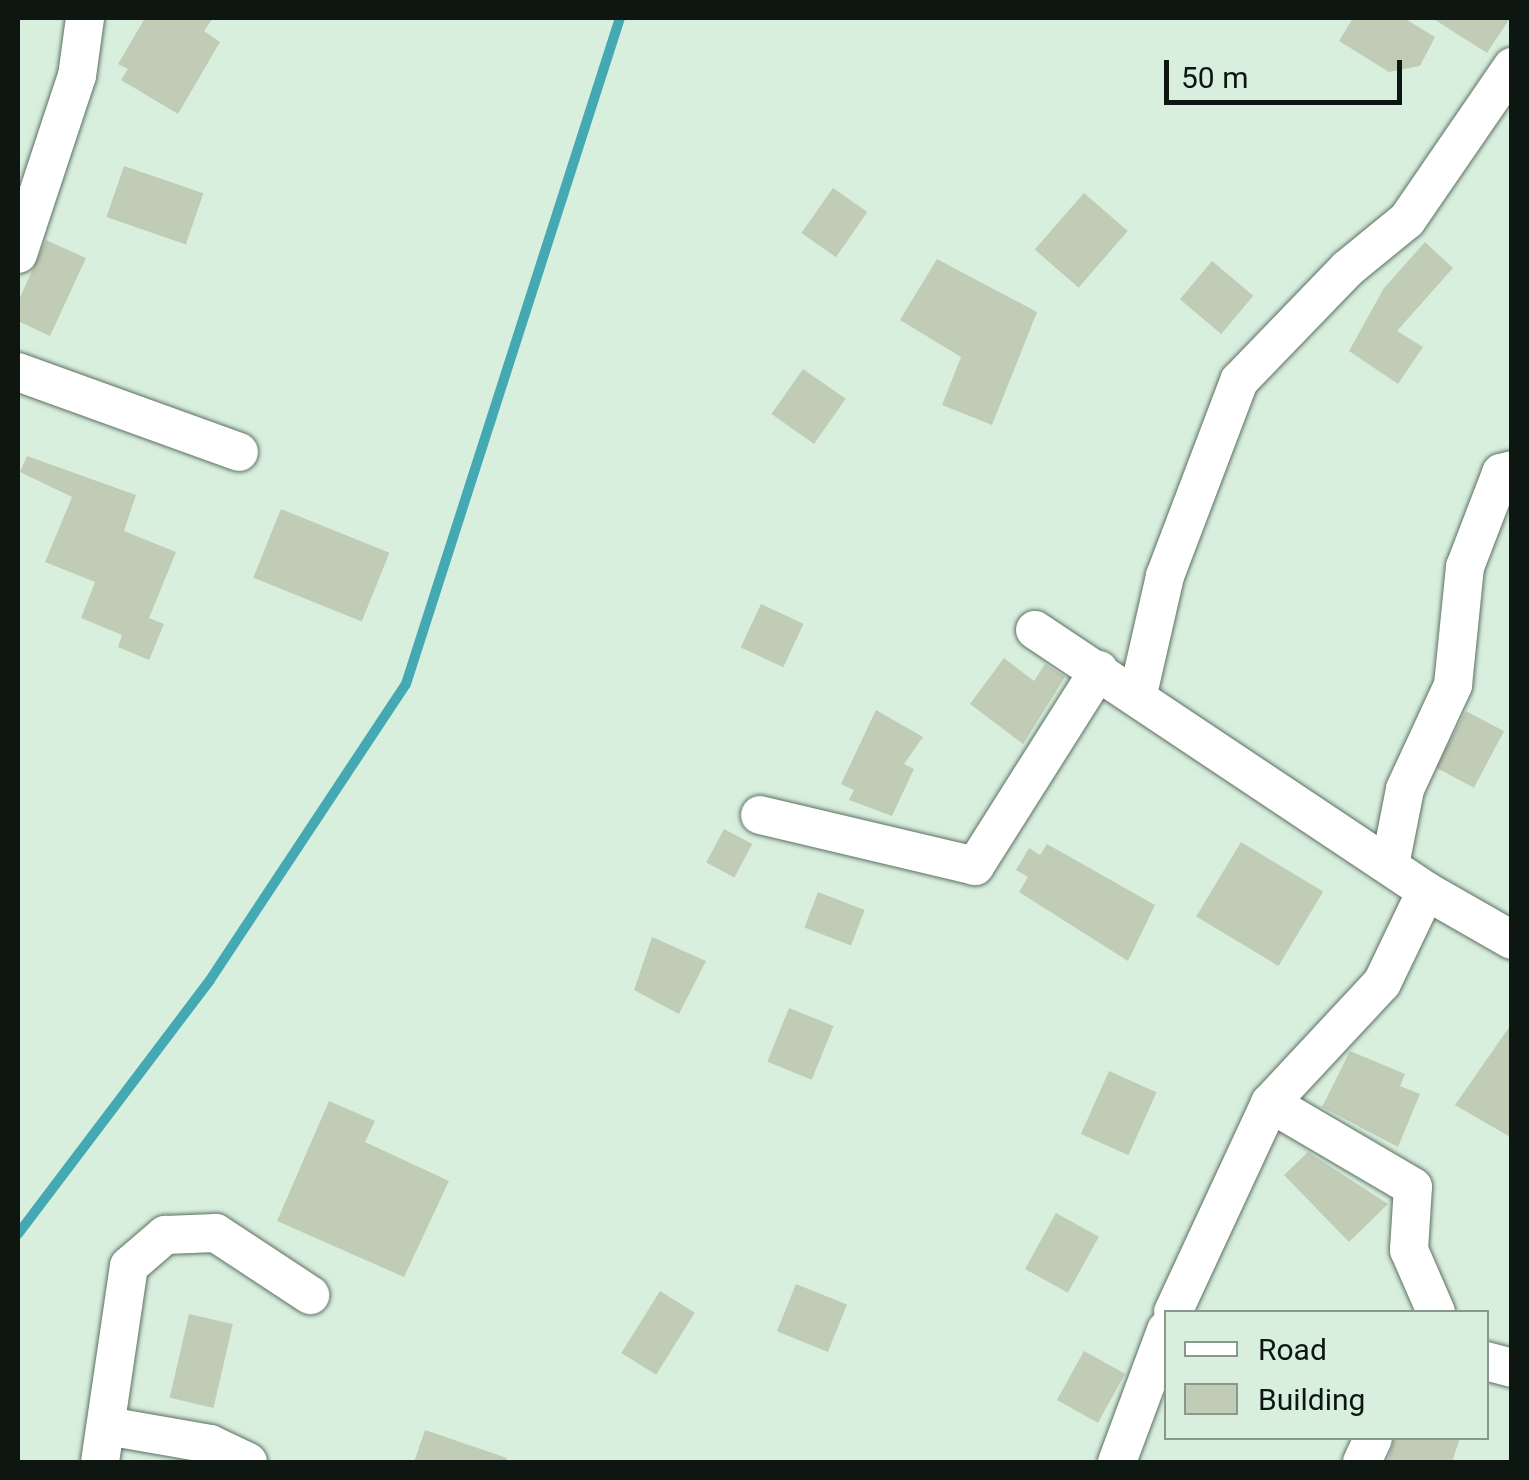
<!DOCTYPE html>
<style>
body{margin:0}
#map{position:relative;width:1529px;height:1480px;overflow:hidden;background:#d9efde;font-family:Roboto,sans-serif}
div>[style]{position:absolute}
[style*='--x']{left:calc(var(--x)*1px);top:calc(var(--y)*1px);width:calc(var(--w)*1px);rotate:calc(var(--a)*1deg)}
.stream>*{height:10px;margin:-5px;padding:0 5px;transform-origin:5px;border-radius:5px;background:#44a9b3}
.building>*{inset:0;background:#c1ccb6;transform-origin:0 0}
.roads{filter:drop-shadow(0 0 2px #5c7062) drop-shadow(0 0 2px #5c7062)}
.minor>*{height:38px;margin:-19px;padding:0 19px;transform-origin:19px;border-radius:19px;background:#fff}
span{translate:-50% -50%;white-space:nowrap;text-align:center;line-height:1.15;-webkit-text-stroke:10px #d9efde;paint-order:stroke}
.frame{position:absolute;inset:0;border:20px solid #0e1611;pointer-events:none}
.legend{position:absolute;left:1164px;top:1310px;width:325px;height:130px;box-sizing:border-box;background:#d9efde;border:2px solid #88988c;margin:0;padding:12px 18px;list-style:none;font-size:30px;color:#0e1611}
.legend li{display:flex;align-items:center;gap:20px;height:50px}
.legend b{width:50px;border:2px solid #88988c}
.scale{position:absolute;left:1164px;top:60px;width:238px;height:45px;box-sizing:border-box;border:5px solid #0e1611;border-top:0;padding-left:12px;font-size:30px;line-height:35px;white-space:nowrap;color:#0e1611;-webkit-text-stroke:8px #d9efde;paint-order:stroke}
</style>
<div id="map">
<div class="stream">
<i style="--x:18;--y:1234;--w:318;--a:-52.9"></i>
<i style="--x:210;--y:980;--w:355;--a:-56.5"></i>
<i style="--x:406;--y:684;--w:700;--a:-72.19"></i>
</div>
<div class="building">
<i style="clip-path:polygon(145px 18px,213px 18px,204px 31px,220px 42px,178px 114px,121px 80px,128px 69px,118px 64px)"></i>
<i style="clip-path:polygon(1353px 18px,1404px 18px,1435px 37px,1420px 66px,1389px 72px,1339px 41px)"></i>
<i style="clip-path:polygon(1432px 18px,1510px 18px,1487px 53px)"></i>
<i style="left:124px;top:166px;width:84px;height:54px;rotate:19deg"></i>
<i style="left:833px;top:188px;width:42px;height:55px;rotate:35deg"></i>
<i style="left:1084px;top:193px;width:58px;height:75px;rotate:41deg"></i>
<i style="clip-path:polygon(46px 240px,86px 258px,50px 336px,18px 321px,18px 302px)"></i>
<i style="clip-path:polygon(1425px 242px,1453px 268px,1397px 331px,1423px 347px,1398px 384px,1349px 351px,1384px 288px)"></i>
<i style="clip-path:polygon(937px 259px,1037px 312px,992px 425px,942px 405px,961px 357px,900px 320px)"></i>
<i style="left:1212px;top:261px;width:54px;height:50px;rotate:40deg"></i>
<i style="left:803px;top:369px;width:52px;height:55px;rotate:35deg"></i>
<i style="clip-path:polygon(27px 456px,136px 495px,124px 531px,176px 552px,149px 618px,164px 624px,149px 660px,118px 647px,122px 635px,81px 618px,95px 582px,45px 562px,72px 497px,20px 472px)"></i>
<i style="left:281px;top:509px;width:117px;height:74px;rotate:22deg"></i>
<i style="left:761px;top:604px;width:47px;height:48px;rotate:25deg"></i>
<i style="clip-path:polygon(1004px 658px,1034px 681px,1045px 664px,1065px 677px,1023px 744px,970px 704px)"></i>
<i style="clip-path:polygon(876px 710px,923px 737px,904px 764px,914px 769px,892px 816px,849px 800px,854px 790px,841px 784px)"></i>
<i style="left:1466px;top:711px;width:43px;height:64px;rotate:28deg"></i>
<i style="left:724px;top:829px;width:32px;height:38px;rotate:28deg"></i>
<i style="left:1241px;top:842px;width:96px;height:87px;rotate:31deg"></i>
<i style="clip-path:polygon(1047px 844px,1155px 905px,1128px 961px,1019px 892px,1028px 877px,1016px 870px,1029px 848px,1040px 855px)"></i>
<i style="left:818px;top:892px;width:50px;height:38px;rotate:21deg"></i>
<i style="clip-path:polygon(652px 937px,706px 961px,679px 1014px,634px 990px)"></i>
<i style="left:789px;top:1008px;width:48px;height:58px;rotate:22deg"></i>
<i style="clip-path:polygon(1512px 1023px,1512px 1138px,1455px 1105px)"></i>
<i style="clip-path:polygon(1350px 1051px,1405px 1074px,1400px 1086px,1420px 1094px,1398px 1147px,1322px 1107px)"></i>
<i style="left:1109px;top:1071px;width:52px;height:69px;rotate:24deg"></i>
<i style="clip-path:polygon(329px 1101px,375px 1121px,365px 1142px,449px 1181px,404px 1277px,277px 1221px)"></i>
<i style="clip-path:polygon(1308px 1152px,1388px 1204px,1349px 1242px,1284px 1175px)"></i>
<i style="left:1056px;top:1213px;width:49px;height:64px;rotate:29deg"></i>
<i style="left:796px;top:1284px;width:55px;height:51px;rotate:22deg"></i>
<i style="left:660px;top:1291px;width:41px;height:73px;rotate:32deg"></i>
<i style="left:189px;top:1314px;width:45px;height:86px;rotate:13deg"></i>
<i style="left:1084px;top:1351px;width:47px;height:56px;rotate:29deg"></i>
<i style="clip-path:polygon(425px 1430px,507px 1458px,506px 1462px,414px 1462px)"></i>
<i style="clip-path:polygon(1395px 1438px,1460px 1438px,1452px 1462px,1387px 1462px)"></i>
</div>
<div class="roads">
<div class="minor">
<i style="--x:18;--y:254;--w:188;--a:-71.7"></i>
<i style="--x:77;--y:76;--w:59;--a:-82.1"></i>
<i style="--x:18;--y:372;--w:235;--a:19.9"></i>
<i style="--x:1035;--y:630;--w:470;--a:33.7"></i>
<i style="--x:1138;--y:694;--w:121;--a:-77.1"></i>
<i style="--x:1165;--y:576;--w:209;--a:-69.2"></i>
<i style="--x:1239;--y:381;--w:156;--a:-46"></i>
<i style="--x:1347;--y:269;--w:77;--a:-39.2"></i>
<i style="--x:1407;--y:220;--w:186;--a:-55.5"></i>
<i style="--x:760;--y:815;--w:221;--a:13.3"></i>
<i style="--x:975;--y:866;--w:232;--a:-57.7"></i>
<i style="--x:1390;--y:865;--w:77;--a:-78.8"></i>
<i style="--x:1405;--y:789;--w:115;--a:-65.2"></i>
<i style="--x:1453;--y:685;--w:119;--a:-84.2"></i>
<i style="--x:1465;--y:567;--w:101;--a:-69"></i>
<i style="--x:1501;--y:473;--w:11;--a:-15"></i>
<i style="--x:1173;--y:1312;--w:230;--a:-65.1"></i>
<i style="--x:1436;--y:1312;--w:68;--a:-113.5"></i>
<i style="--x:1409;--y:1250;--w:63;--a:-86.4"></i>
<i style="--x:1413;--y:1187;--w:166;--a:-149.6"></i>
<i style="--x:1270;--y:1103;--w:164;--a:-47"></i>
<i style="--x:1382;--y:983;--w:102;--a:-64.4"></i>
<i style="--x:1426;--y:891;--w:99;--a:29.7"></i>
<i style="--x:1486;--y:1361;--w:27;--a:15"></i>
<i style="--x:107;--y:1426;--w:105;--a:9.9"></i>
<i style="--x:210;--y:1444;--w:42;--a:25.3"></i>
<i style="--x:100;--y:1462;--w:198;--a:-81.6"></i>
<i style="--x:129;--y:1266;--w:48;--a:-40.7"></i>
<i style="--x:165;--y:1235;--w:51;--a:-2.2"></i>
<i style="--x:216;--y:1233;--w:113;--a:33.4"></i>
<i style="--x:1117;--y:1462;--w:141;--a:-69.6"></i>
<i style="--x:1362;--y:1462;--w:26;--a:-65"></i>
</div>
</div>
<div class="frame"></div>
<ul class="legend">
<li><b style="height:12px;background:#fff"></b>Road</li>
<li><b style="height:28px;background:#c1ccb6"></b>Building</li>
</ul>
<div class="scale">50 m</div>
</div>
